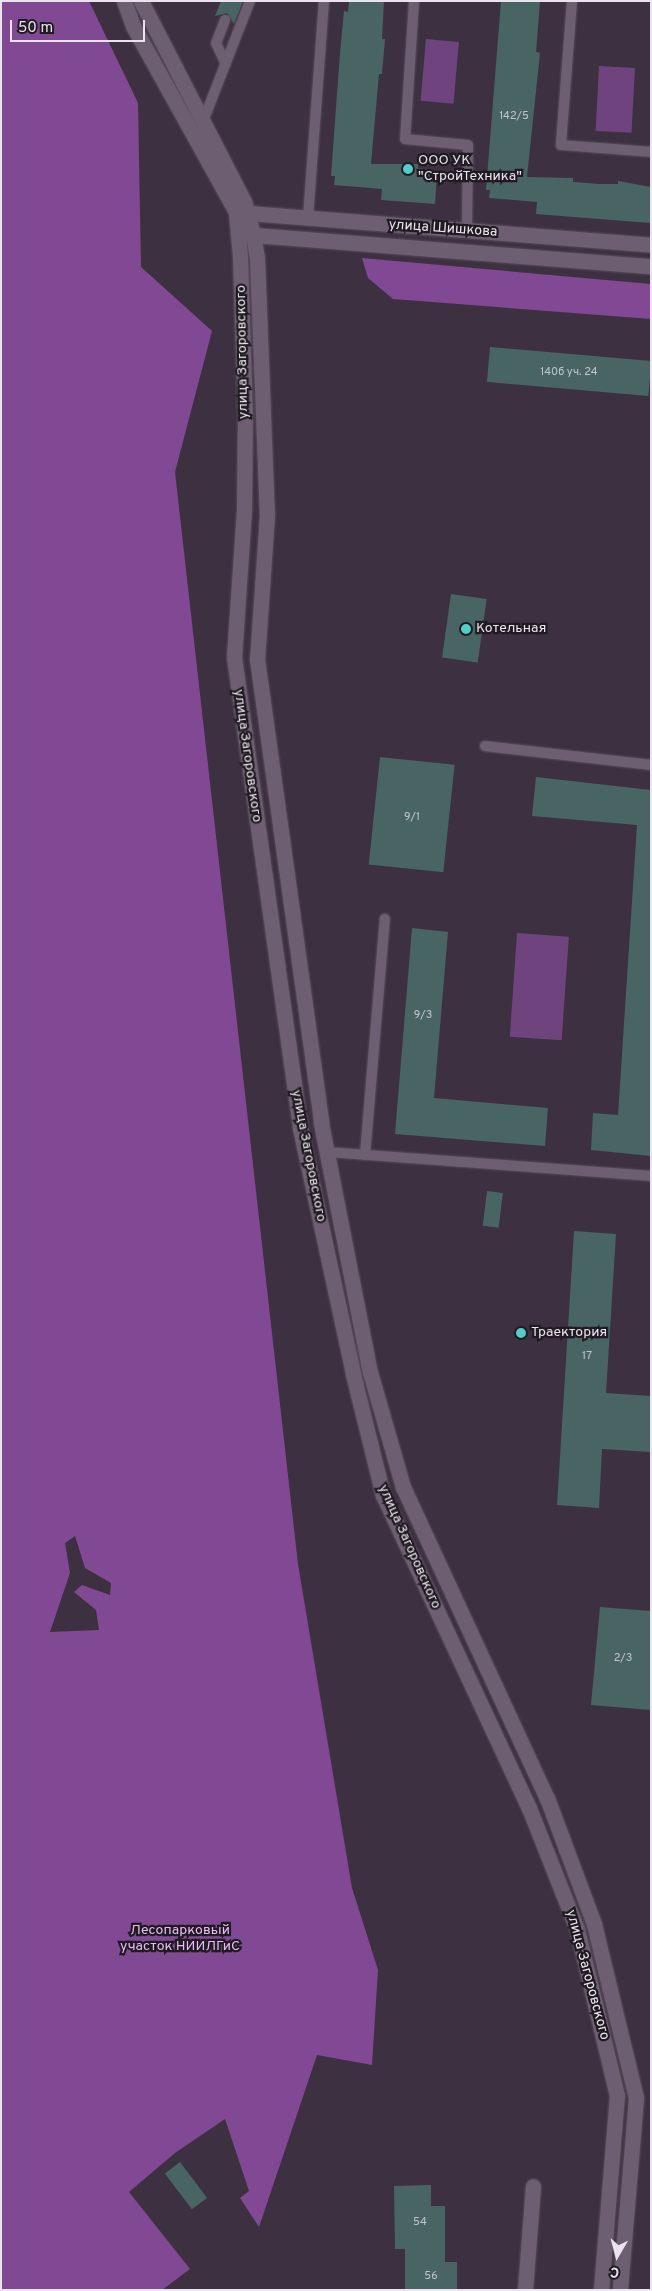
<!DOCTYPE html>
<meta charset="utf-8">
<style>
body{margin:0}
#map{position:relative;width:652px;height:2291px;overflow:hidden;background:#3d3041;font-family:Overpass,sans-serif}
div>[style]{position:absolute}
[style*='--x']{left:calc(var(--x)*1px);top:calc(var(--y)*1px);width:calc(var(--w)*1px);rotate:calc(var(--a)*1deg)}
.green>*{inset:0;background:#6f437d;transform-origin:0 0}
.forest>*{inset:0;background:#814993}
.building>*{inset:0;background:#486564;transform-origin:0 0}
.roads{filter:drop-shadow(0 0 1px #584d5a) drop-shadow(0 0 1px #584d5a)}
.lane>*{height:10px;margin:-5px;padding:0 5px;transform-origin:5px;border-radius:5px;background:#6d5f71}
.street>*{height:15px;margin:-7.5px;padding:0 7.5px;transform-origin:7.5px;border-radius:7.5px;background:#6d5f71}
.secondary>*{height:15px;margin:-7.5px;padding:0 7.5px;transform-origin:7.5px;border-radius:7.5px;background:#6d5f71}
.dots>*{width:14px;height:14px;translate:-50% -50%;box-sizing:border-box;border:2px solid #201b22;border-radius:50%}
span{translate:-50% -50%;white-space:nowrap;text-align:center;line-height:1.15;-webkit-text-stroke:4.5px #201b22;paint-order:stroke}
.number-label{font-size:11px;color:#c2c4cb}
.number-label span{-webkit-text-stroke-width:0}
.poi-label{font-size:14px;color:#ebe3ed}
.left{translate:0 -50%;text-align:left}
.street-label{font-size:14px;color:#ebe3ed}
.park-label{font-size:14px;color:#e9bcf9}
.frame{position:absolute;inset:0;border:2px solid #ebe3ed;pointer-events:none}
.north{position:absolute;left:592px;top:2231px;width:50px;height:50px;-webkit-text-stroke:4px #201b22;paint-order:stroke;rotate:188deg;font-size:14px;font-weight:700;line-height:20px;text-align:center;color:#ebe3ed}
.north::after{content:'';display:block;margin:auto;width:18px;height:22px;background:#ebe3ed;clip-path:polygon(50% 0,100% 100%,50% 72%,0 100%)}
.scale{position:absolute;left:10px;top:20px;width:135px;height:22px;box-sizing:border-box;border:2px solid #ebe3ed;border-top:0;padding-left:6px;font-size:15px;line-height:18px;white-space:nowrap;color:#ebe3ed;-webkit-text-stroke:4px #201b22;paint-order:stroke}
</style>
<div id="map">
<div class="green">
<i style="left:426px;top:39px;width:33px;height:62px;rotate:5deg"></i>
<i style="left:599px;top:66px;width:36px;height:65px;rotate:3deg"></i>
<i style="left:517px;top:933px;width:52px;height:104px;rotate:4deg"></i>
</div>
<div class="forest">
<i style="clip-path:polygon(evenodd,1px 1px,89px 1px,138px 103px,141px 267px,212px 331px,175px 472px,298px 1564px,352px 1888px,378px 1970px,372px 2065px,317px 2055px,259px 2227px,240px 2198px,249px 2191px,225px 2119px,175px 2153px,129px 2192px,190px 2269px,162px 2290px,1px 2290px,1px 1px,75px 1536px,85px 1568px,111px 1583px,110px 1595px,82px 1585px,74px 1592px,96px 1610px,99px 1630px,50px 1632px,70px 1573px,65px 1543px,75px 1536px)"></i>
<i style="clip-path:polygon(362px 258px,651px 284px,651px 319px,393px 299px,368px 278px)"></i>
</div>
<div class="building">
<i style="clip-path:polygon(221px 1px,243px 1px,234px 24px,227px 13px,215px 16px)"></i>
<i style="clip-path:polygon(349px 1px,384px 1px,382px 39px,385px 39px,382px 74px,379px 74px,371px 164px,418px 164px,418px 168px,428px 169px,427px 173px,437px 174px,435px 204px,381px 200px,382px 189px,334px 185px,335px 176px,331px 176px,340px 53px,344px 11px,348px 12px)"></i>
<i style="clip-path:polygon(501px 1px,540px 2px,536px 52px,540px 53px,527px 177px,573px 178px,573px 182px,600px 184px,618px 184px,618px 181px,651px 187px,650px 223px,536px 214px,537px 202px,489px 198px,490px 190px,486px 190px)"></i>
<i style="left:490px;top:347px;width:162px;height:35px;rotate:5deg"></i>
<i style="left:451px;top:594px;width:36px;height:64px;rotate:8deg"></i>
<i style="left:380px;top:757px;width:75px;height:108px;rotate:6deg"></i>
<i style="clip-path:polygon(536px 777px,651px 790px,651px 1156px,591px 1150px,593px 1113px,618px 1115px,637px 825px,532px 816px)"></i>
<i style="clip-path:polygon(412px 928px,448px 932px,434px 1098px,548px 1108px,545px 1146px,395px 1134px)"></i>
<i style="left:487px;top:1191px;width:16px;height:35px;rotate:7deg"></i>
<i style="clip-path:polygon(574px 1231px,616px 1234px,606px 1393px,651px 1396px,651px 1452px,602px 1449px,599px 1508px,557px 1505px)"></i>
<i style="clip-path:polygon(600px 1607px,651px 1611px,651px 1710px,591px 1705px)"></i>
<i style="left:180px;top:2162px;width:45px;height:19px;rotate:53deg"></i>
<i style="clip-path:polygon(431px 2185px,431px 2206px,445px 2206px,445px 2262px,457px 2262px,457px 2290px,405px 2290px,405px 2249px,395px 2249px,394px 2186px)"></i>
</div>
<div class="roads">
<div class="lane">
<i style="--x:414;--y:1;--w:138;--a:93.7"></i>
<i style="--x:405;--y:139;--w:63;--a:5.4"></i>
<i style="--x:468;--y:145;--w:86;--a:90.7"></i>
<i style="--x:572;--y:1;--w:144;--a:94.4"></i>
<i style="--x:561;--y:145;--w:90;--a:4.4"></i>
<i style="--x:225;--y:20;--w:25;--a:111"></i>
<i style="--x:216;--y:43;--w:23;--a:65"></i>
<i style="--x:202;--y:124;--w:132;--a:-68.7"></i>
<i style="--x:308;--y:218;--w:218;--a:-85.8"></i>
<i style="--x:485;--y:746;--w:167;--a:6.5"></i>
<i style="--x:327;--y:1152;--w:325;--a:4.2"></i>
<i style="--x:365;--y:1155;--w:237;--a:-85.2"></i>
</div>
<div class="street">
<i style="--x:236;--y:212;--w:416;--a:4.5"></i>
<i style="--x:242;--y:234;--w:410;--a:4.5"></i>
<i style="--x:525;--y:2290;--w:104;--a:-85.6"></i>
</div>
<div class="secondary">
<i style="--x:124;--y:1;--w:27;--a:70"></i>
<i style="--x:133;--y:26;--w:213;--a:61"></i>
<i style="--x:236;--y:212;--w:45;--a:84.9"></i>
<i style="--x:240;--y:257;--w:157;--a:88.2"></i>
<i style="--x:245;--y:414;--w:96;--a:90.6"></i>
<i style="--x:244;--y:510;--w:147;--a:93.9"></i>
<i style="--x:234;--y:657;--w:476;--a:82"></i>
<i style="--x:300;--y:1128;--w:252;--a:77.8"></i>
<i style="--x:353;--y:1374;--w:125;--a:76.1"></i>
<i style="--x:383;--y:1495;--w:345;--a:65"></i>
<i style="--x:529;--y:1808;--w:130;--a:68.4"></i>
<i style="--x:577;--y:1929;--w:171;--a:76.5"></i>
<i style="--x:617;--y:2095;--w:196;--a:94.7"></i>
<i style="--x:141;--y:1;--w:225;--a:62.8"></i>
<i style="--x:244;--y:201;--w:35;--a:75"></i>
<i style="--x:253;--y:235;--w:23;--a:80"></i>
<i style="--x:257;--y:258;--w:256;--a:87.8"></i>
<i style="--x:267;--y:514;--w:145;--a:93.9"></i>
<i style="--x:257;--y:659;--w:468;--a:82.1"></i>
<i style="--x:321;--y:1123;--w:254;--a:78.9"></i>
<i style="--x:370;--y:1372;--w:120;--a:74"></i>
<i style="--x:403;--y:1487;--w:343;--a:65.2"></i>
<i style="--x:547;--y:1798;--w:134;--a:69.5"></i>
<i style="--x:594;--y:1924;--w:179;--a:76.4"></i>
<i style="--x:636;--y:2098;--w:193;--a:94.8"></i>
</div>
</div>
<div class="dots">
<i style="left:408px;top:169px;background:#53cdca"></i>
<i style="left:466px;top:629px;background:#53cdca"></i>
<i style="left:521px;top:1333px;background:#53cdca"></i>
</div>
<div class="number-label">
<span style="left:514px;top:116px">142/5</span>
<span style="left:569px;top:372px">140б уч. 24</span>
<span style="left:412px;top:817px">9/1</span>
<span style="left:423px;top:1015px">9/3</span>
<span style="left:587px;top:1356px">17</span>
<span style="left:623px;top:1658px">2/3</span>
<span style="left:420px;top:2222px">54</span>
<span style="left:431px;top:2276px">56</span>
</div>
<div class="poi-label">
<span class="left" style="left:418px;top:169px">ООО УК<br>"СтройТехника"</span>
<span class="left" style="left:476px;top:629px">Котельная</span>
<span class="left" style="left:531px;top:1333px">Траектория</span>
</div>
<div class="street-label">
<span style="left:443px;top:229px;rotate:4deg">улица Шишкова</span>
<span style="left:243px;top:352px;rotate:-91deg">улица Загоровского</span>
<span style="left:247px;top:756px;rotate:82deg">улица Загоровского</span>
<span style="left:308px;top:1156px;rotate:79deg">улица Загоровского</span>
<span style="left:409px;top:1547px;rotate:66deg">улица Загоровского</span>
<span style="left:587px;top:1975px;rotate:75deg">улица Загоровского</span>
</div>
<div class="park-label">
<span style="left:180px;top:1939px">Лесопарковый<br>участок НИИЛГиС</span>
</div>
<div class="frame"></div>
<div class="north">С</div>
<div class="scale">50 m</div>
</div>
